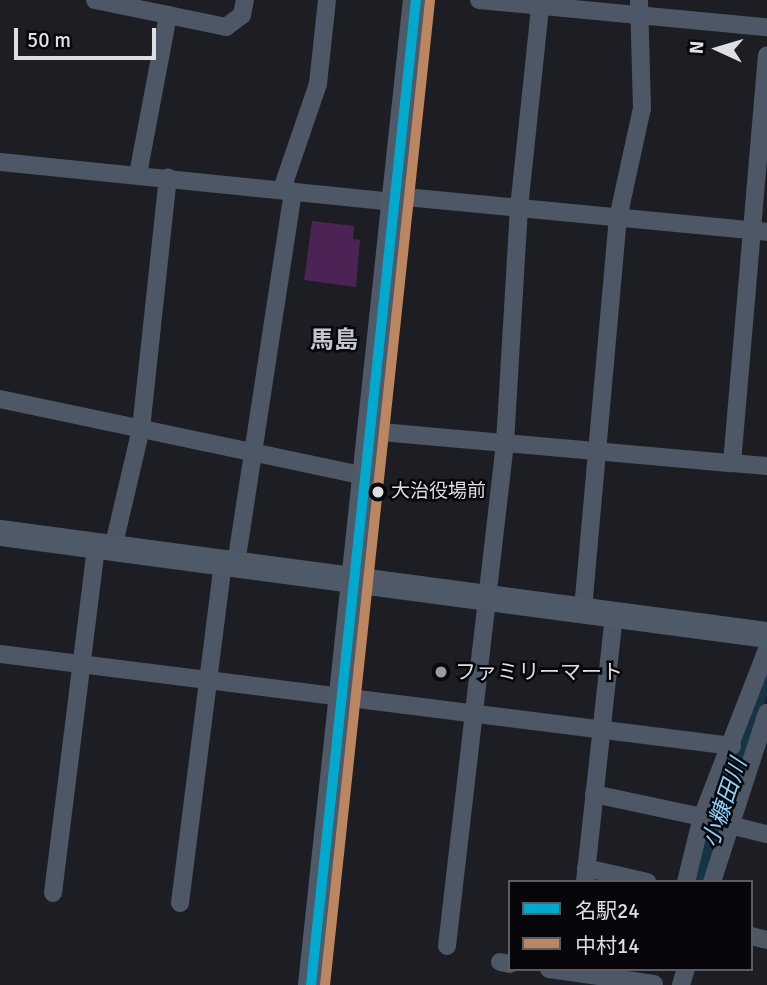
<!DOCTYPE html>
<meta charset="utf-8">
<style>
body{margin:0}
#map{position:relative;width:767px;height:985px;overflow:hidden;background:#1d1e23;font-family:Signika,"Noto Sans JP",sans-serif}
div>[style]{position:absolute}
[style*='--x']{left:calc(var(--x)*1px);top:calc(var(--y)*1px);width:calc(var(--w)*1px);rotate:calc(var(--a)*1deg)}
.green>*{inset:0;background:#4c2354}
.water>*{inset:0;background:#153546}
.street>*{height:18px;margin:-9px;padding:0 9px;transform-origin:9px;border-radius:9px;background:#4d5765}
.secondary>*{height:26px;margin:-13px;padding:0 13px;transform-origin:13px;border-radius:13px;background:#4f5a69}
.bus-1>*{height:10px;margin:-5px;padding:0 5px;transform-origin:5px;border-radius:5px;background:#00a9ce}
.bus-2>*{height:10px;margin:-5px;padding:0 5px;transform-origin:5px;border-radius:5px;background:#bb8660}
.dots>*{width:19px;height:19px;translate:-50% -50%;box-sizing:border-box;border:4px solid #07070b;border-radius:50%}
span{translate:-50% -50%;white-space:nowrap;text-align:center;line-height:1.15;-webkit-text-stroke:5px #07070b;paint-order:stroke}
.bus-label{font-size:19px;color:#dddfe5}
.left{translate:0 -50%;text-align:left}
.poi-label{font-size:21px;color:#dddfe5}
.water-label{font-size:23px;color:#88d2fc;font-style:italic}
.quarter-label{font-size:24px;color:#c3c5d1;font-weight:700}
.legend{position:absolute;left:508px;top:880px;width:245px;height:91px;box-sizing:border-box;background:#07070b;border:2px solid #5d5d62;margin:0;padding:9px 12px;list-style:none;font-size:21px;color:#dddfe5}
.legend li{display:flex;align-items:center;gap:14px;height:35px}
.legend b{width:35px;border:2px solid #5d5d62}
.north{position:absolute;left:683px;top:14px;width:70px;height:70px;-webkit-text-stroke:5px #07070b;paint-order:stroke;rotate:274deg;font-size:19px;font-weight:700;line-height:28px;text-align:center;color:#dddfe5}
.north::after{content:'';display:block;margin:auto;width:24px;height:32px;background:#dddfe5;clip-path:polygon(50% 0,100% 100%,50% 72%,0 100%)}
.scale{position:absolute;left:14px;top:28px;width:142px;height:32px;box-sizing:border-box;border:4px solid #dddfe5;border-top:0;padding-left:9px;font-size:21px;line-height:24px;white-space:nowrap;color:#dddfe5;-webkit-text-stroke:5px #07070b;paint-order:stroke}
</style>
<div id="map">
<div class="green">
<i style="clip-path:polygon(312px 221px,354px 226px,353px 239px,360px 240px,356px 287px,304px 280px)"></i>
</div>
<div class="water">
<i style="clip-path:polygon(767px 666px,767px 695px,704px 882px,691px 882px)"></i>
</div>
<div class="street">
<i style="--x:95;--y:0;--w:134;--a:11.6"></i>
<i style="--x:226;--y:27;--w:20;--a:-37"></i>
<i style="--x:242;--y:15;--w:15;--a:-79"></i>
<i style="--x:479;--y:0;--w:289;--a:5.4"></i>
<i style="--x:0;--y:162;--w:396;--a:5.8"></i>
<i style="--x:138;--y:174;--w:162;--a:-79.3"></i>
<i style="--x:282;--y:189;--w:111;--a:-71.1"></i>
<i style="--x:318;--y:84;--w:84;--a:-83.9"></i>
<i style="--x:395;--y:196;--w:374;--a:5.5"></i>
<i style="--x:0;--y:399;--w:374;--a:11.9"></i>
<i style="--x:370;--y:431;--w:363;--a:5.1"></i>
<i style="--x:732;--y:463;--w:409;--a:-85.1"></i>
<i style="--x:732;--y:463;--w:35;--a:5"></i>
<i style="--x:113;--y:548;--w:122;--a:-76.8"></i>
<i style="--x:141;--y:429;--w:253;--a:-83.9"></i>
<i style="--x:236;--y:564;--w:377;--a:-81.3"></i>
<i style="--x:583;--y:609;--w:393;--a:-84.9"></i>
<i style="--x:618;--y:218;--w:113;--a:-77.7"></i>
<i style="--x:642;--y:108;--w:108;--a:-91.6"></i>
<i style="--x:0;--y:654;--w:738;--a:7.16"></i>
<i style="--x:594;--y:794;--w:140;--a:12"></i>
<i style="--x:730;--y:825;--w:38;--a:14"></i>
<i style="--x:586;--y:868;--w:63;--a:12.9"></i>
<i style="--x:585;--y:882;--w:271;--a:-83.8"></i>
<i style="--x:686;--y:882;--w:67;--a:-76.2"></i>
<i style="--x:702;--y:817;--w:180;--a:-68.8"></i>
<i style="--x:712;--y:882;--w:178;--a:-72"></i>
<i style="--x:53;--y:893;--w:350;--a:-82.9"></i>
<i style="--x:180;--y:903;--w:344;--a:-82.8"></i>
<i style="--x:751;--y:936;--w:16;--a:14"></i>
<i style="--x:447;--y:946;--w:506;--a:-83.42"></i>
<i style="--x:505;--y:443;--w:235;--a:-86.6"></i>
<i style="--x:519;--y:208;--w:209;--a:-84"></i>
<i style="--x:500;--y:962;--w:10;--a:11"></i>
<i style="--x:549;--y:969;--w:106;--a:8.1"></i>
<i style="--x:681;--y:985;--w:17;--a:-73"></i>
</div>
<div class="secondary">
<i style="--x:0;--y:533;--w:774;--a:7.58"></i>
<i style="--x:311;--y:985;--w:991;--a:-83.92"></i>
</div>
<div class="bus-1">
<i style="--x:311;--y:985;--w:991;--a:-83.92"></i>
</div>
<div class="bus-2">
<i style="--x:325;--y:985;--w:990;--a:-83.91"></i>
</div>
<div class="dots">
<i style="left:378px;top:492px;background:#dddfe5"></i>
<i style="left:441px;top:672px;background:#9a9ba1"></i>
</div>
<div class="bus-label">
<span class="left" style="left:391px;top:492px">大治役場前</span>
</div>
<div class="poi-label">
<span class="left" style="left:455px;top:672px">ファミリーマート</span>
</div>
<div class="water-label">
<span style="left:725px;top:803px;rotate:-71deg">小糠田川</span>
</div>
<div class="quarter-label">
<span style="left:334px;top:341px">馬島</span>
</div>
<ul class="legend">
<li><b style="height:9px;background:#00a9ce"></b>名駅24</li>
<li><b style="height:9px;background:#bb8660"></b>中村14</li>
</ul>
<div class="north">N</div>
<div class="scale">50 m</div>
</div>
